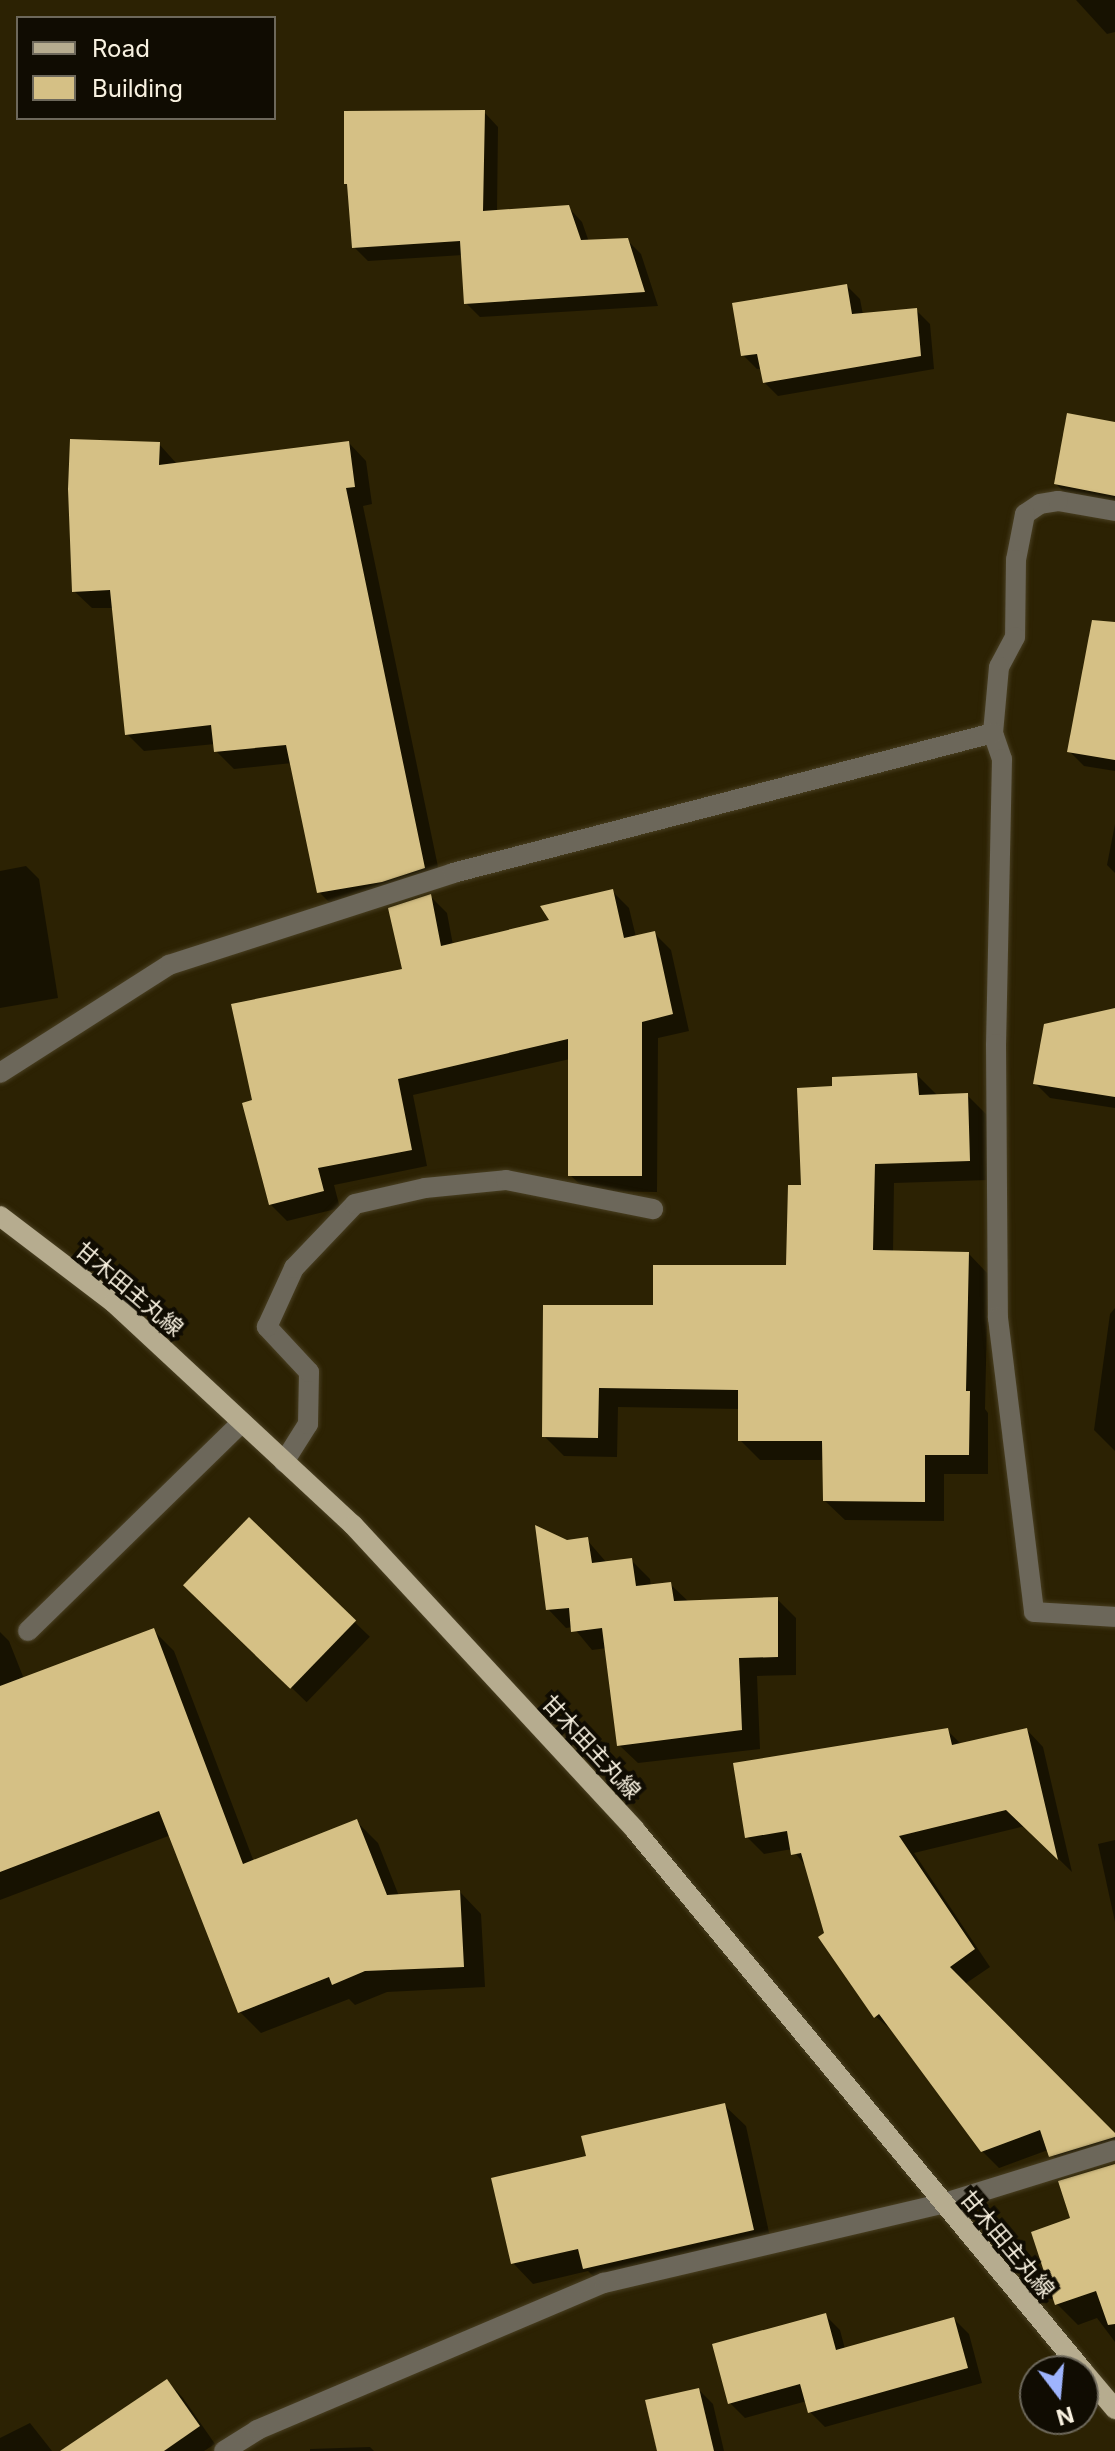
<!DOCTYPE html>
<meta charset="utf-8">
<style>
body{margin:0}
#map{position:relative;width:1115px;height:2451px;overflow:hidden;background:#2c2203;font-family:Inter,"Noto Sans JP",sans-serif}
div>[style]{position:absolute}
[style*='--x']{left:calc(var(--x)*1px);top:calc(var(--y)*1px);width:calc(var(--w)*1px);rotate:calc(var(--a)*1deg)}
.shadow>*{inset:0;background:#0007;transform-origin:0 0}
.building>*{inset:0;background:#d5c085;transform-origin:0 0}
.roads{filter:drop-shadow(0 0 2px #493f22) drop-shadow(0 0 2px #493f22)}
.lane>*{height:20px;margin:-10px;padding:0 10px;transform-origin:10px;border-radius:10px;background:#6c675a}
.street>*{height:20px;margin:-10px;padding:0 10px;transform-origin:10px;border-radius:10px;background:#6c675a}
.primary>*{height:20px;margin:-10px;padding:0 10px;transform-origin:10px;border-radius:10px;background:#b6ac8f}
span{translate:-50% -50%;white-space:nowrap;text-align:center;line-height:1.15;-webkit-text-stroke:8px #100c02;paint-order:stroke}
.street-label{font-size:22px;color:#f8f1e0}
.legend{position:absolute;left:16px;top:16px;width:260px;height:104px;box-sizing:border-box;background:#100c02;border:2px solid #6d685b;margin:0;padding:10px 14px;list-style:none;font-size:24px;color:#f8f1e0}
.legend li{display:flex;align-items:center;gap:16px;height:40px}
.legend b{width:40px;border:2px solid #6d685b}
.north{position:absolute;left:1019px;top:2355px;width:80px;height:80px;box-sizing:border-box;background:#100c02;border:2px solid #6d685b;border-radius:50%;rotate:164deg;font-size:22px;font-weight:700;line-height:32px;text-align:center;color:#f8f1e0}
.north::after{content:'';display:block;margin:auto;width:28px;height:36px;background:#9eb4fd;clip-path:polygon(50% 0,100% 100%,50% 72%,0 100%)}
</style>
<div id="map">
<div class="shadow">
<i style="clip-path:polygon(1076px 0,1115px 0,1115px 32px,1107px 34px)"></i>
<i style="clip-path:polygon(484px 112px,498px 127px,497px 212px,568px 207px,582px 222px,589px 242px,627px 240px,641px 254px,658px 306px,480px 317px,466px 303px,463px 255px,368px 261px,354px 247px,350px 187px,346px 183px)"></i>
<i style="clip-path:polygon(847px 286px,860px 299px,863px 315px,916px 310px,930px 324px,934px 369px,778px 396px,764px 382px,762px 368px,757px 369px,743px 355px)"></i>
<i style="clip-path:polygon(1115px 424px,1115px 506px,1069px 497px,1056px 484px)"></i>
<i style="clip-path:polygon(349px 443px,366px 461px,372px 504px,363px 506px,442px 886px,337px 910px,319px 892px,292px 763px,234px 769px,216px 751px,215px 744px,144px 751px,127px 734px,113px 608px,92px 608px,74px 591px,159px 444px,177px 464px)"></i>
<i style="clip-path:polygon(1115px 686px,1115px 771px,1084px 766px,1069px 751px)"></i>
<i style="clip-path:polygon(1115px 824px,1115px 873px,1107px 865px)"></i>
<i style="clip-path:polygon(26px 866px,39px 879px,58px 998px,0 1008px,0 871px)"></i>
<i style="clip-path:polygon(612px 891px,629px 908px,636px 937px,654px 933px,671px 950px,689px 1031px,658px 1038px,657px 1192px,587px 1191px,570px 1175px,570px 1059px,413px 1095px,427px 1166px,334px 1185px,340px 1208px,287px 1221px,270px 1204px,254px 1102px,405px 970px,430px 896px,447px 913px,453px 945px,552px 921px)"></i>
<i style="clip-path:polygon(1115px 1015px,1115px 1108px,1050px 1098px,1035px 1083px)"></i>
<i style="clip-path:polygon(917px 1075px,938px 1096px,967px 1095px,987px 1115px,989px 1180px,894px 1183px,893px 1253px,969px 1254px,988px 1274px,985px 1409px,988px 1413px,988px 1474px,944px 1474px,944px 1521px,845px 1520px,825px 1501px,825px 1460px,760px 1460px,740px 1440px,740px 1409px,618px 1407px,617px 1457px,564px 1456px,544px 1436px,655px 1307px,788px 1267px,803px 1187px,834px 1088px)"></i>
<i style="clip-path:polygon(1115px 1308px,1115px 1451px,1094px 1430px,1110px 1314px)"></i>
<i style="left:249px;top:1520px;width:168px;height:91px;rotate:44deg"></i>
<i style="clip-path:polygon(587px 1540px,607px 1563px,631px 1560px,650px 1579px,651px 1587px,670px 1584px,689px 1602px,777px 1599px,796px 1618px,796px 1675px,757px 1676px,760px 1749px,638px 1763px,619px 1745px,607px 1648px,592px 1650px,573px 1627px,566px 1628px,548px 1609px,567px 1542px)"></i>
<i style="clip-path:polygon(153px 1630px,174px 1651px,254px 1862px,357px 1822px,378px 1843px,399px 1896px,460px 1892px,481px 1914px,485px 1987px,387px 1992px,355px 2005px,349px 1999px,261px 2033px,240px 2012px,171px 1835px,0 1900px,0 1632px,9px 1641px,24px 1679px)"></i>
<i style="clip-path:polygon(947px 1730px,962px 1745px,1027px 1730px,1043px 1747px,1072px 1872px,1025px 1826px,914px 1853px,990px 1967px,965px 1984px,1115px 2136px,1115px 2158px,1068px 2173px,1048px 2150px,999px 2168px,982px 2151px,894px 2032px,875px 2016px,826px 1934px,808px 1869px,792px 1849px,764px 1854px,747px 1837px)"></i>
<i style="clip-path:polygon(1115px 1840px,1115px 1922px,1098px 1844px)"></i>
<i style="clip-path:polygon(725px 2106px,746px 2126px,773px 2251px,606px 2289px,588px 2271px,533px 2284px,513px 2263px,589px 2157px)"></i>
<i style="clip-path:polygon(1115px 2166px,1115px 2342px,1097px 2318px,1078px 2325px,1057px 2304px,1073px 2219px)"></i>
<i style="clip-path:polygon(825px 2315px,840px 2330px,845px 2349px,954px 2319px,969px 2334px,982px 2383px,825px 2427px,810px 2412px,807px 2401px,745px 2418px,730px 2403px)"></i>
<i style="clip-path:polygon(167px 2381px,183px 2398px,215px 2444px,204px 2451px,64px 2451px)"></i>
<i style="clip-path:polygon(699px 2390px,713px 2404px,724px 2451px,660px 2451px)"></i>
<i style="clip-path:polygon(30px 2423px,52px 2451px,0 2451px,0 2438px)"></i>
<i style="clip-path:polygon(370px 2447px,374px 2451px,310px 2451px,310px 2449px)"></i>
</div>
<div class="building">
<i style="clip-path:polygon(485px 110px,483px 211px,569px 205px,581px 240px,628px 238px,645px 292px,464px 304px,460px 241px,352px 248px,347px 184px,344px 184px,344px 111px)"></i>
<i style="clip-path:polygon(847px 284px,852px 314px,917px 308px,921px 356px,763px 383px,757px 354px,741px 356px,732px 303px)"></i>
<i style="clip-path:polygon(1067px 413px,1115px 422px,1115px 496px,1054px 484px)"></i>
<i style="clip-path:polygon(70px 439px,160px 442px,159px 465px,349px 441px,355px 487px,346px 488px,425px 868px,382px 882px,317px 893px,286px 745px,214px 752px,211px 725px,125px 735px,110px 590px,72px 592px,68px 489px)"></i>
<i style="clip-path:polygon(1092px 620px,1115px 622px,1115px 760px,1067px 752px)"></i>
<i style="clip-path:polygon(613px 889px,624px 938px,655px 931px,673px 1014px,642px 1022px,642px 1176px,568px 1176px,568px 1039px,398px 1079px,412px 1150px,318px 1168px,324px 1191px,269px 1205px,242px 1103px,252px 1100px,231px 1004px,402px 969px,388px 908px,431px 894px,441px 946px,549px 920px,540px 906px)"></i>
<i style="clip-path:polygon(1115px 1008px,1115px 1097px,1033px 1084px,1044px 1024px)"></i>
<i style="clip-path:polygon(917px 1073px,919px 1095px,968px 1093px,970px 1161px,875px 1164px,873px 1250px,969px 1252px,966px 1391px,970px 1391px,969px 1455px,925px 1455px,925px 1502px,823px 1501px,822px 1441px,738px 1441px,738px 1390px,599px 1388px,598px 1438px,542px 1437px,543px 1305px,653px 1305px,653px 1265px,786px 1265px,788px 1185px,801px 1185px,797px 1088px,832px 1086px,832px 1077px)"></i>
<i style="left:249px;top:1517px;width:149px;height:95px;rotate:44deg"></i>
<i style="clip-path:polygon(535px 1525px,567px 1540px,588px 1537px,592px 1563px,632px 1558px,636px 1586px,671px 1582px,674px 1601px,778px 1597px,778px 1657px,739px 1658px,742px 1730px,617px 1746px,602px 1628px,571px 1632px,569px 1608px,546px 1610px)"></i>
<i style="clip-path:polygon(154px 1628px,243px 1864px,357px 1819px,387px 1895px,460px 1890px,464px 1967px,365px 1971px,332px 1985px,329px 1977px,238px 2013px,159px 1811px,0 1872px,0 1686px)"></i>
<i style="clip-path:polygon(948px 1728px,952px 1745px,1027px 1728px,1058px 1860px,1006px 1810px,899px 1836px,975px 1949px,950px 1967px,1115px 2133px,1115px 2137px,1049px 2157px,1040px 2130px,981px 2152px,879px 2014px,874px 2018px,818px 1937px,824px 1933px,801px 1853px,791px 1855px,787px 1831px,745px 1838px,733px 1763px)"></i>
<i style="clip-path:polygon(725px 2103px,754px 2230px,583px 2269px,578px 2249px,511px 2264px,491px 2178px,586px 2156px,581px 2136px)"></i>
<i style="clip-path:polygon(1115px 2164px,1115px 2324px,1108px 2325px,1096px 2291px,1055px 2305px,1031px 2232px,1070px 2218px,1058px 2181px)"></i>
<i style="clip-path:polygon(826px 2313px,836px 2350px,954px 2317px,968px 2368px,808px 2413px,800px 2384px,728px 2404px,712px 2344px)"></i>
<i style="clip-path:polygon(167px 2379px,200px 2426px,164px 2451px,60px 2451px)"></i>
<i style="clip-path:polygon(699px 2388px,714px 2451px,657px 2451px,645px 2400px)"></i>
</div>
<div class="roads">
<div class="lane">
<i style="--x:284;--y:1462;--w:45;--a:-57.7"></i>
<i style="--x:308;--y:1424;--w:52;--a:-88.9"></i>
<i style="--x:309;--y:1372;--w:62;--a:-133"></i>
<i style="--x:267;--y:1327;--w:65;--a:-65.4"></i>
<i style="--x:294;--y:1268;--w:88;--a:-46.4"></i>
<i style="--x:355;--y:1204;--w:72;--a:-12.9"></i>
<i style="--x:425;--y:1188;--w:81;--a:-5.6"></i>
<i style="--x:506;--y:1180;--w:150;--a:11.2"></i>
<i style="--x:28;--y:1631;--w:299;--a:-44.3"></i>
</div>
<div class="street">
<i style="--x:1115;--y:511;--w:58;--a:-170"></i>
<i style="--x:1058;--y:501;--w:18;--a:171"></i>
<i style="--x:1040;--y:504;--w:18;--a:146"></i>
<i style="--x:1025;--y:514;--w:47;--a:101.1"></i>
<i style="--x:1016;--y:560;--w:77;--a:90.7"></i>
<i style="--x:1015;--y:637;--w:34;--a:118"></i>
<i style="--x:999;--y:667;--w:66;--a:95.2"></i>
<i style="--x:993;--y:733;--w:28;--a:71"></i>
<i style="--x:1002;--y:759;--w:285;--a:91.2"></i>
<i style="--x:996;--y:1044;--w:274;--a:89.6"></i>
<i style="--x:998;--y:1318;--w:296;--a:83"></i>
<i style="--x:1034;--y:1612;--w:81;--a:3.5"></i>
<i style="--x:0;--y:1073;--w:201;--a:-32.6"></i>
<i style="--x:169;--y:965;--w:299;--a:-17.9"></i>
<i style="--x:453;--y:873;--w:558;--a:-14.53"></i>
<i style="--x:224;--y:2451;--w:39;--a:-32"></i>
<i style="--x:257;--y:2430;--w:377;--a:-23"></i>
<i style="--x:604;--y:2283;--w:346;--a:-13.2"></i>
<i style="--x:941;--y:2204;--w:182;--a:-17.2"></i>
</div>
<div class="primary">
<i style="--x:0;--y:1216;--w:143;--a:37.3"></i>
<i style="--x:114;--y:1303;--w:326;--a:42.9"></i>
<i style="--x:353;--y:1525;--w:415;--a:47.2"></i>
<i style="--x:635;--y:1830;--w:702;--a:50.37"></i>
<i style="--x:1083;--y:2371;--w:50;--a:49.9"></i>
</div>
</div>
<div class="street-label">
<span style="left:129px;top:1289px;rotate:40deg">甘木田主丸線</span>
<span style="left:591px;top:1747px;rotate:47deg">甘木田主丸線</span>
<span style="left:1007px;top:2244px;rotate:50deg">甘木田主丸線</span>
</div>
<ul class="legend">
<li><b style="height:10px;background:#b6ac8f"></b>Road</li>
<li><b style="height:22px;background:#d5c085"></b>Building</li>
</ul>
<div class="north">N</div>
</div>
